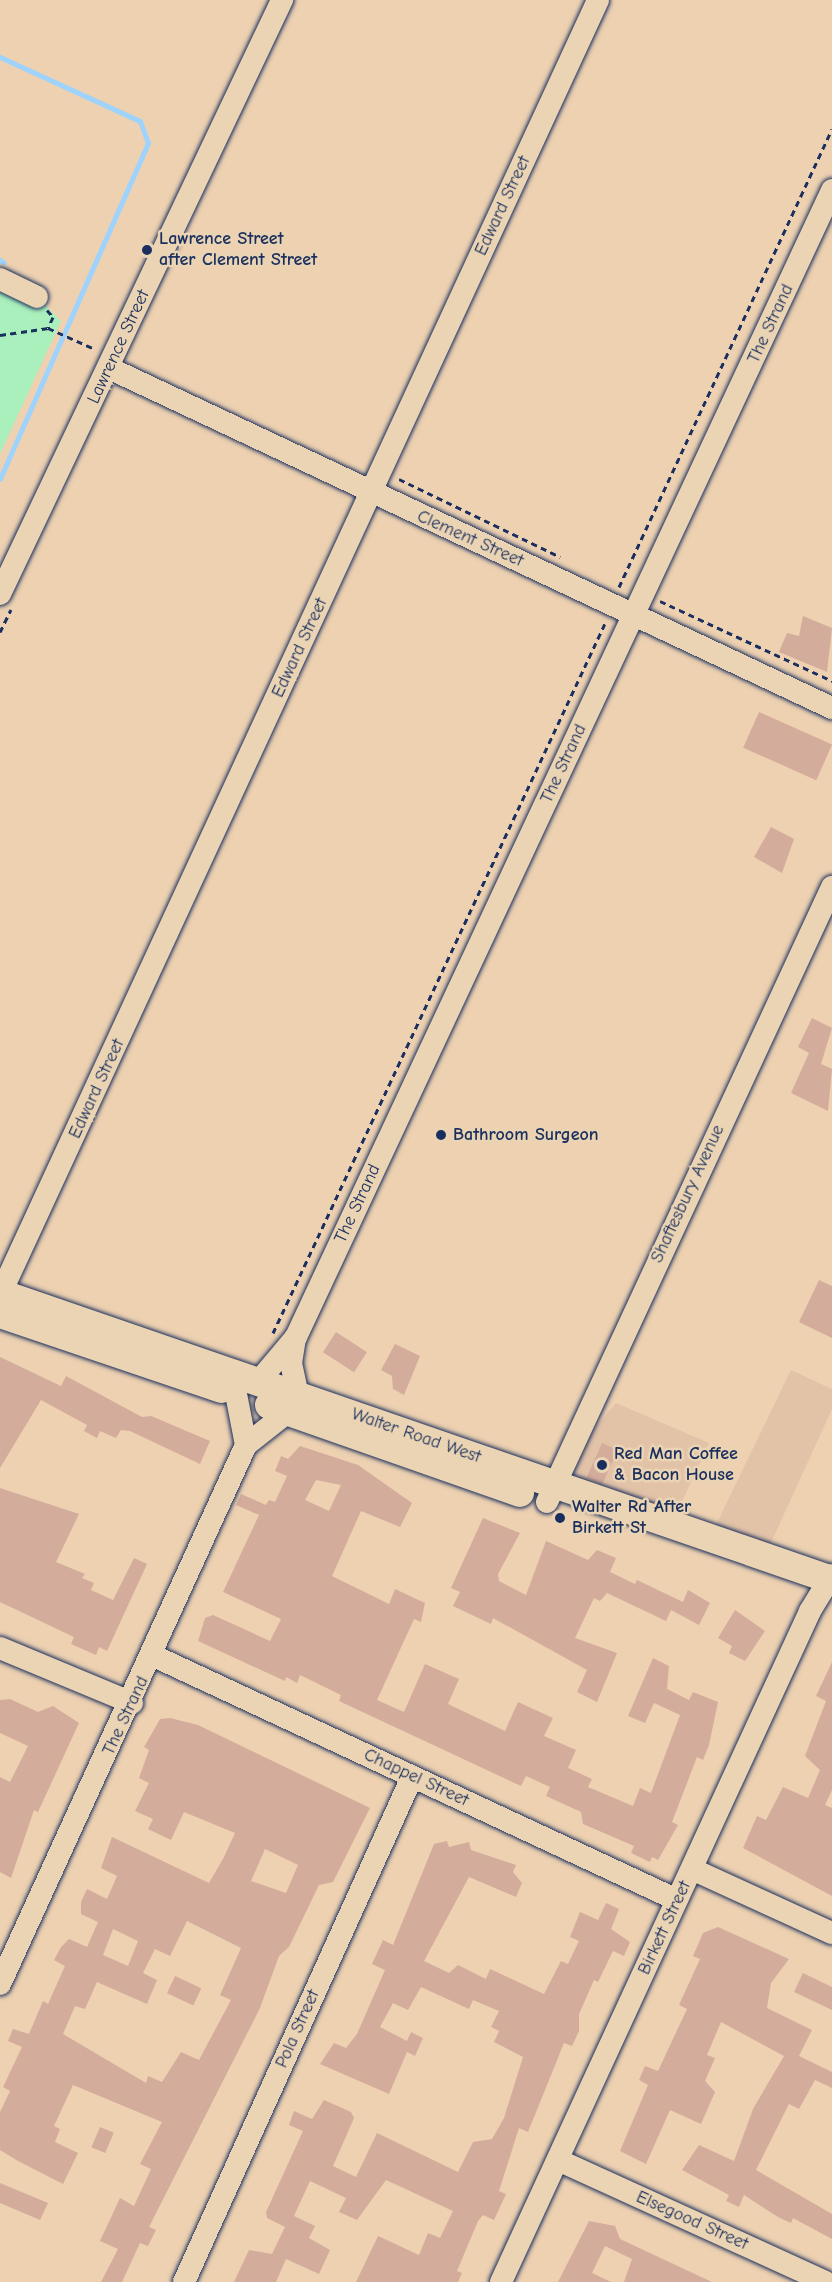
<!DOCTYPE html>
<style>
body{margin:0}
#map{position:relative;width:832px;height:2282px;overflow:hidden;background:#edd1b1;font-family:"Comic Neue",sans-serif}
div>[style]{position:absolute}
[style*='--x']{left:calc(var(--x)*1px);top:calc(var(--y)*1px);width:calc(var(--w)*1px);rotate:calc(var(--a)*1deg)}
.built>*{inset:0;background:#e2c3a8}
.green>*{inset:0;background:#aaf0bc}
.stream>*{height:5px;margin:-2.5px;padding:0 2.5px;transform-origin:2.5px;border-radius:2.5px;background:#9dd3fc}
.building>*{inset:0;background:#d4ac9b;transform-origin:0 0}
.path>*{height:3px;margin-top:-1.5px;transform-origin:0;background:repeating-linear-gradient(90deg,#1b2f5e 0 6px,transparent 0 10.5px)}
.roads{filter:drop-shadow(0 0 2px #1b2f5e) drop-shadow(0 0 2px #1b2f5e)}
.minor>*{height:22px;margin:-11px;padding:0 11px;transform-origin:11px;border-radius:11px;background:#ead4b3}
.major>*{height:28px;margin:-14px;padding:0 14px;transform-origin:14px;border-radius:14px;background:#ead4b3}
.dots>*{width:16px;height:16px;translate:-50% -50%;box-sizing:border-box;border:3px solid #ead4b3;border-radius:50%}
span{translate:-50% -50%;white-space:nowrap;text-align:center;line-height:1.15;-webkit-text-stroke:5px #ead4b3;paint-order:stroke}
.street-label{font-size:18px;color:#1b2f5e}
.poi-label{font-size:18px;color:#1b2f5e;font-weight:700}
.left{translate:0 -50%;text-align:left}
</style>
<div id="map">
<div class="built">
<i style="clip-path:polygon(791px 1370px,832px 1389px,832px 1409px,770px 1545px,715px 1527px)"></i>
<i style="clip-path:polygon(616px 1403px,709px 1443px,677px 1512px,559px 1471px)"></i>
</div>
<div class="green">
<i style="clip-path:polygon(0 279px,37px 297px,61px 321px,0 454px)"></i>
</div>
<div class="stream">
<i style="--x:0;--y:57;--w:154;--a:24.6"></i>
<i style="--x:140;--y:121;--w:23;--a:70"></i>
<i style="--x:148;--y:143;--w:367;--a:113.8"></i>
<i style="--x:0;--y:260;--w:4;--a:34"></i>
</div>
<div class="building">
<i style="clip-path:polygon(803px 616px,832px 628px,827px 672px,779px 652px,787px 633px,799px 636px)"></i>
<i style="left:759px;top:712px;width:80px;height:39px;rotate:24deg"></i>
<i style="clip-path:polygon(771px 827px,794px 839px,782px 873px,754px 857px)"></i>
<i style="clip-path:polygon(812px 1018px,832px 1028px,821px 1064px,832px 1069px,828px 1111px,791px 1093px,809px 1053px,798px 1047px)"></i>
<i style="clip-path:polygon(819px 1280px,832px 1286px,832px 1338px,799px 1322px)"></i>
<i style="left:336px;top:1332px;width:37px;height:24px;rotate:33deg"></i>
<i style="clip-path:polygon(395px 1344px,420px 1356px,404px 1395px,393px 1389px,392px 1376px,381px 1370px)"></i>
<i style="clip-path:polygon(0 1357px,61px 1386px,66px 1376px,142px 1417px,151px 1416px,210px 1441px,200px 1464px,130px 1431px,121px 1430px,116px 1438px,100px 1431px,97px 1438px,84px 1431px,87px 1425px,41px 1400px,0 1468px)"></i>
<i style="left:602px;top:1443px;width:17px;height:38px;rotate:24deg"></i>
<i style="clip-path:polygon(evenodd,300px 1446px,358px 1465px,412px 1503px,400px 1527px,361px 1511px,332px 1576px,389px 1604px,395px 1589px,425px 1603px,421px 1622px,414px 1619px,377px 1700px,404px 1712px,425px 1664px,459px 1679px,448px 1704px,505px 1731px,518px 1702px,553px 1718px,544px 1736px,576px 1750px,568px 1768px,592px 1779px,588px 1787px,633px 1806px,640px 1788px,651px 1793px,680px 1715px,654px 1703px,645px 1723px,628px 1716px,653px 1658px,669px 1666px,667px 1689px,689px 1700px,693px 1692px,718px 1702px,709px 1745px,703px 1760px,697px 1757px,672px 1822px,678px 1825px,658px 1860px,652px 1857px,650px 1862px,631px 1853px,634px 1846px,583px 1824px,581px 1812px,546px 1796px,550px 1787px,526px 1776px,521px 1786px,339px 1701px,341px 1695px,300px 1675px,297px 1683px,286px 1677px,285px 1681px,198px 1641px,205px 1618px,213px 1615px,270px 1641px,281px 1619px,223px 1592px,259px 1515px,236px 1505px,241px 1494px,266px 1505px,269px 1500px,275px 1502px,287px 1476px,275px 1471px,281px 1456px,288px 1459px,300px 1446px,316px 1480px,341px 1485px,329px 1511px,305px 1500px,316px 1480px)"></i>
<i style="clip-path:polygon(0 1488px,79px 1514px,56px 1562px,85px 1574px,82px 1578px,94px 1583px,91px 1590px,113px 1600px,134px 1558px,147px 1564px,107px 1651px,99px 1647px,96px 1655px,71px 1644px,74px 1637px,0 1602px)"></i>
<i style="clip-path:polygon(483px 1518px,520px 1533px,498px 1574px,499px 1581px,526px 1595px,546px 1541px,588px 1560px,597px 1550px,616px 1558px,610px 1572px,635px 1584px,637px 1580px,683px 1602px,688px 1590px,710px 1603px,699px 1625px,671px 1610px,666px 1621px,607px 1593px,600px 1601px,594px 1598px,575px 1638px,617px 1653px,597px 1702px,577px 1692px,587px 1670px,493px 1618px,491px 1624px,453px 1606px,460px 1592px,451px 1588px)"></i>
<i style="clip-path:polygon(735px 1610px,765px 1631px,745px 1661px,729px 1653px,732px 1646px,718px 1638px)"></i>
<i style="clip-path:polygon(832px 1662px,832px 1790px,825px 1805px,832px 1808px,832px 1896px,743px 1848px,757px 1816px,766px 1820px,783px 1787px,808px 1798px,820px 1770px,805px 1756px,826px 1701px,816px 1696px)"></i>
<i style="clip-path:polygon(10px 1699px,38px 1712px,53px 1706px,79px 1723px,38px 1812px,34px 1810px,11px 1878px,0 1872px,0 1777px,10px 1782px,28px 1746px,0 1733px,0 1700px)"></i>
<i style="clip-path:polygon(evenodd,170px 1718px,198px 1725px,370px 1808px,333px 1882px,319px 1885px,289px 1947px,279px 1956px,260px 2008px,149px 2227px,156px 2230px,148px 2246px,140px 2243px,122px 2282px,101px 2282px,118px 2249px,100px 2241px,120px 2198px,134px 2206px,151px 2169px,140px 2164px,162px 2122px,73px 2085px,54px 2126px,60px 2129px,55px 2142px,78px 2153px,63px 2184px,18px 2161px,0 2150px,0 2112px,10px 2091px,3px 2087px,22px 2047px,8px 2041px,13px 2029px,29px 2034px,43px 2001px,48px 2004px,65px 1966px,54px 1960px,61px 1947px,69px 1939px,87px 1947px,98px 1922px,81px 1914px,81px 1902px,87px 1889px,107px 1899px,117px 1876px,101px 1868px,112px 1837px,209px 1883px,224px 1857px,235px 1833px,184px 1812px,171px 1840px,148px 1829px,153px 1819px,135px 1811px,149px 1783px,139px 1778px,149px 1750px,144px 1747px,160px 1719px,170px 1718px,265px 1849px,298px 1865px,286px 1893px,251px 1881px,265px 1849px,170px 1718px,187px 1921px,241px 1948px,220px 1995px,231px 2000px,199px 2060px,181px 2052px,162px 2082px,148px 2076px,146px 2083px,63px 2034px,75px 2006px,85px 2009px,97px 1982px,147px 2004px,157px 1980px,143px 1973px,155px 1949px,170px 1956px,187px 1921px,170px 1718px,113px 1929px,138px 1941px,128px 1966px,103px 1955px,113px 1929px)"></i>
<i style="clip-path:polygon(447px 1841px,449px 1847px,469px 1842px,471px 1850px,516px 1865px,513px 1872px,522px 1883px,516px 1897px,469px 1877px,424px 1961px,449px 1973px,458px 1965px,486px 1979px,490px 1969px,544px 1994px,561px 1961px,568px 1964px,579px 1941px,570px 1937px,580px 1912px,598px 1920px,606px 1903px,619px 1909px,611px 1929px,630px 1942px,624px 1956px,613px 1951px,598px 1982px,594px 1980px,579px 2014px,579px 2031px,572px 2046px,564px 2043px,528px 2132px,519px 2128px,499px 2191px,506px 2194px,494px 2220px,483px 2215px,478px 2221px,457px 2271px,462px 2273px,458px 2282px,356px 2282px,378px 2236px,419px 2255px,428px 2233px,440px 2238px,453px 2211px,386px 2180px,357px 2220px,339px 2212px,346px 2198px,310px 2181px,294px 2216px,315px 2226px,309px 2238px,330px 2250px,319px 2274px,286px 2259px,276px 2282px,234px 2282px,249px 2250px,272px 2254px,285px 2227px,267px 2218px,266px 2212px,303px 2131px,289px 2125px,294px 2111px,312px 2119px,324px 2100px,351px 2112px,354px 2118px,333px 2166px,356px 2177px,377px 2133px,458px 2172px,473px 2142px,492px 2139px,504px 2118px,523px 2057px,494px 2042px,499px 2031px,491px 2027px,499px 2011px,473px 2000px,469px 2009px,421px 1987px,408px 2010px,393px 2003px,380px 2027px,407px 2041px,411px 2032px,423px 2038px,415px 2056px,407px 2052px,389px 2094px,320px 2064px,334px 2043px,346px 2048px,357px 2034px,385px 1970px,372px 1964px,383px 1940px,393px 1945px,434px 1844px)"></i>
<i style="clip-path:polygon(718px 1927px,789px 1959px,771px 1983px,767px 2008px,812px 2030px,799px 2056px,832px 2072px,832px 2088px,815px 2080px,799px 2109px,789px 2104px,756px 2170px,832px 2214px,832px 2239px,793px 2218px,791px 2223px,778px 2217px,744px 2195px,739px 2207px,726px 2201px,729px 2195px,682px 2170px,699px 2145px,734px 2161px,753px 2109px,784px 2056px,721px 2022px,707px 2055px,715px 2058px,705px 2081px,715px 2092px,701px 2124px,670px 2110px,646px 2164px,620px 2151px,648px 2085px,639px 2080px,645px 2066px,658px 2071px,687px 2009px,679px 2005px,700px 1959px,693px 1956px,703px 1933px)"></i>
<i style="clip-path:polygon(803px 1973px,832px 1987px,832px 2010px,794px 1992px)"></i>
<i style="left:175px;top:1976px;width:29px;height:19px;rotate:25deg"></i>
<i style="left:100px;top:2127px;width:15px;height:22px;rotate:23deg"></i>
<i style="clip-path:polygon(0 2183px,48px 2203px,40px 2220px,0 2203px)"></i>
<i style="clip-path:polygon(589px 2221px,615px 2226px,620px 2239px,712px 2282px,624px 2282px,632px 2259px,605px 2246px,592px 2273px,611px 2282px,558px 2282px)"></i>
</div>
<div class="path">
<i style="--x:47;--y:310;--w:9;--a:49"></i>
<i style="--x:53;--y:317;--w:12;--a:114"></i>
<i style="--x:48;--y:328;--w:51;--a:24.1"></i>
<i style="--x:0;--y:335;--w:49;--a:-8.3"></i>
<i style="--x:399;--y:479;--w:179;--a:25.8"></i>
<i style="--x:619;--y:587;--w:505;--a:-65.06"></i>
<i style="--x:660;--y:601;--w:190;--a:24.9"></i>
<i style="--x:0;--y:632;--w:25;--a:-64"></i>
<i style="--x:273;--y:1333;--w:786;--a:-64.93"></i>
</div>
<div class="roads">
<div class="minor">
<i style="--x:0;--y:279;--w:41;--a:25.9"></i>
<i style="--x:109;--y:368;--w:799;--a:25.19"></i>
<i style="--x:0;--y:594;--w:658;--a:-64.6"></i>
<i style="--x:0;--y:1295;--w:1426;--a:-65.21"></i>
<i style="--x:295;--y:1338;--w:25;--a:99"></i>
<i style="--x:291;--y:1363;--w:33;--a:78"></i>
<i style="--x:258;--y:1382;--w:59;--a:-49.8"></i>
<i style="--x:296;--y:1337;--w:1266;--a:-64.95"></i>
<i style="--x:236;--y:1394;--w:52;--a:78.9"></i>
<i style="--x:547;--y:1502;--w:678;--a:-65.14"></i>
<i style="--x:0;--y:1648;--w:143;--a:22.6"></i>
<i style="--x:154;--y:1656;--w:577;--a:25.01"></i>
<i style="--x:692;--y:1869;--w:154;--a:24.6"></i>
<i style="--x:0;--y:1984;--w:592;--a:-65.47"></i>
<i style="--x:246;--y:1445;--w:53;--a:-38.2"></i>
<i style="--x:558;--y:2160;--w:294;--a:24.5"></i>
<i style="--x:184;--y:2282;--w:554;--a:-65.7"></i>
<i style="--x:501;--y:2282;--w:739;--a:-65.27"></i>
<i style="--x:810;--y:1611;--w:42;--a:-58.6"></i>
</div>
<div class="major">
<i style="--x:0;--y:1293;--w:880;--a:19.03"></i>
<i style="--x:0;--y:1314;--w:234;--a:18.7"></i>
<i style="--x:269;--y:1405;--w:266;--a:19.3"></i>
</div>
</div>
<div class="dots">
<i style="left:147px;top:250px;background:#1b2f5e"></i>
<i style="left:441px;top:1135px;background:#1b2f5e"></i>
<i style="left:602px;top:1465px;background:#1b2f5e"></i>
<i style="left:560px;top:1518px;background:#1b2f5e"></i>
</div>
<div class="street-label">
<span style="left:503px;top:206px;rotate:-65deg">Edward Street</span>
<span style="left:771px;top:324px;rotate:-65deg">The Strand</span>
<span style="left:119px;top:347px;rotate:-65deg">Lawrence Street</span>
<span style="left:470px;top:539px;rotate:24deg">Clement Street</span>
<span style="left:300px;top:648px;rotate:-65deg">Edward Street</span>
<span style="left:564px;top:764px;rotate:-65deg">The Strand</span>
<span style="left:97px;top:1089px;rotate:-65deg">Edward Street</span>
<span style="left:688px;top:1194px;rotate:-65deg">Shaftesbury Avenue</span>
<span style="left:358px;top:1204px;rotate:-65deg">The Strand</span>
<span style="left:416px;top:1436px;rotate:19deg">Walter Road West</span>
<span style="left:126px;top:1716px;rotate:-65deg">The Strand</span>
<span style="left:416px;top:1778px;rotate:25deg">Chappel Street</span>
<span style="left:665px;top:1928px;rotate:-65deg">Birkett Street</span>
<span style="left:298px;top:2029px;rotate:-66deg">Pola Street</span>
<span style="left:692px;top:2221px;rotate:24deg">Elsegood Street</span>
</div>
<div class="poi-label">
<span class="left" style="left:159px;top:250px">Lawrence Street<br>after Clement Street</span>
<span class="left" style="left:453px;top:1135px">Bathroom Surgeon</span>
<span class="left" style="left:614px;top:1465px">Red Man Coffee<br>&amp; Bacon House</span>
<span class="left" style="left:572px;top:1518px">Walter Rd After<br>Birkett St</span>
</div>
</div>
